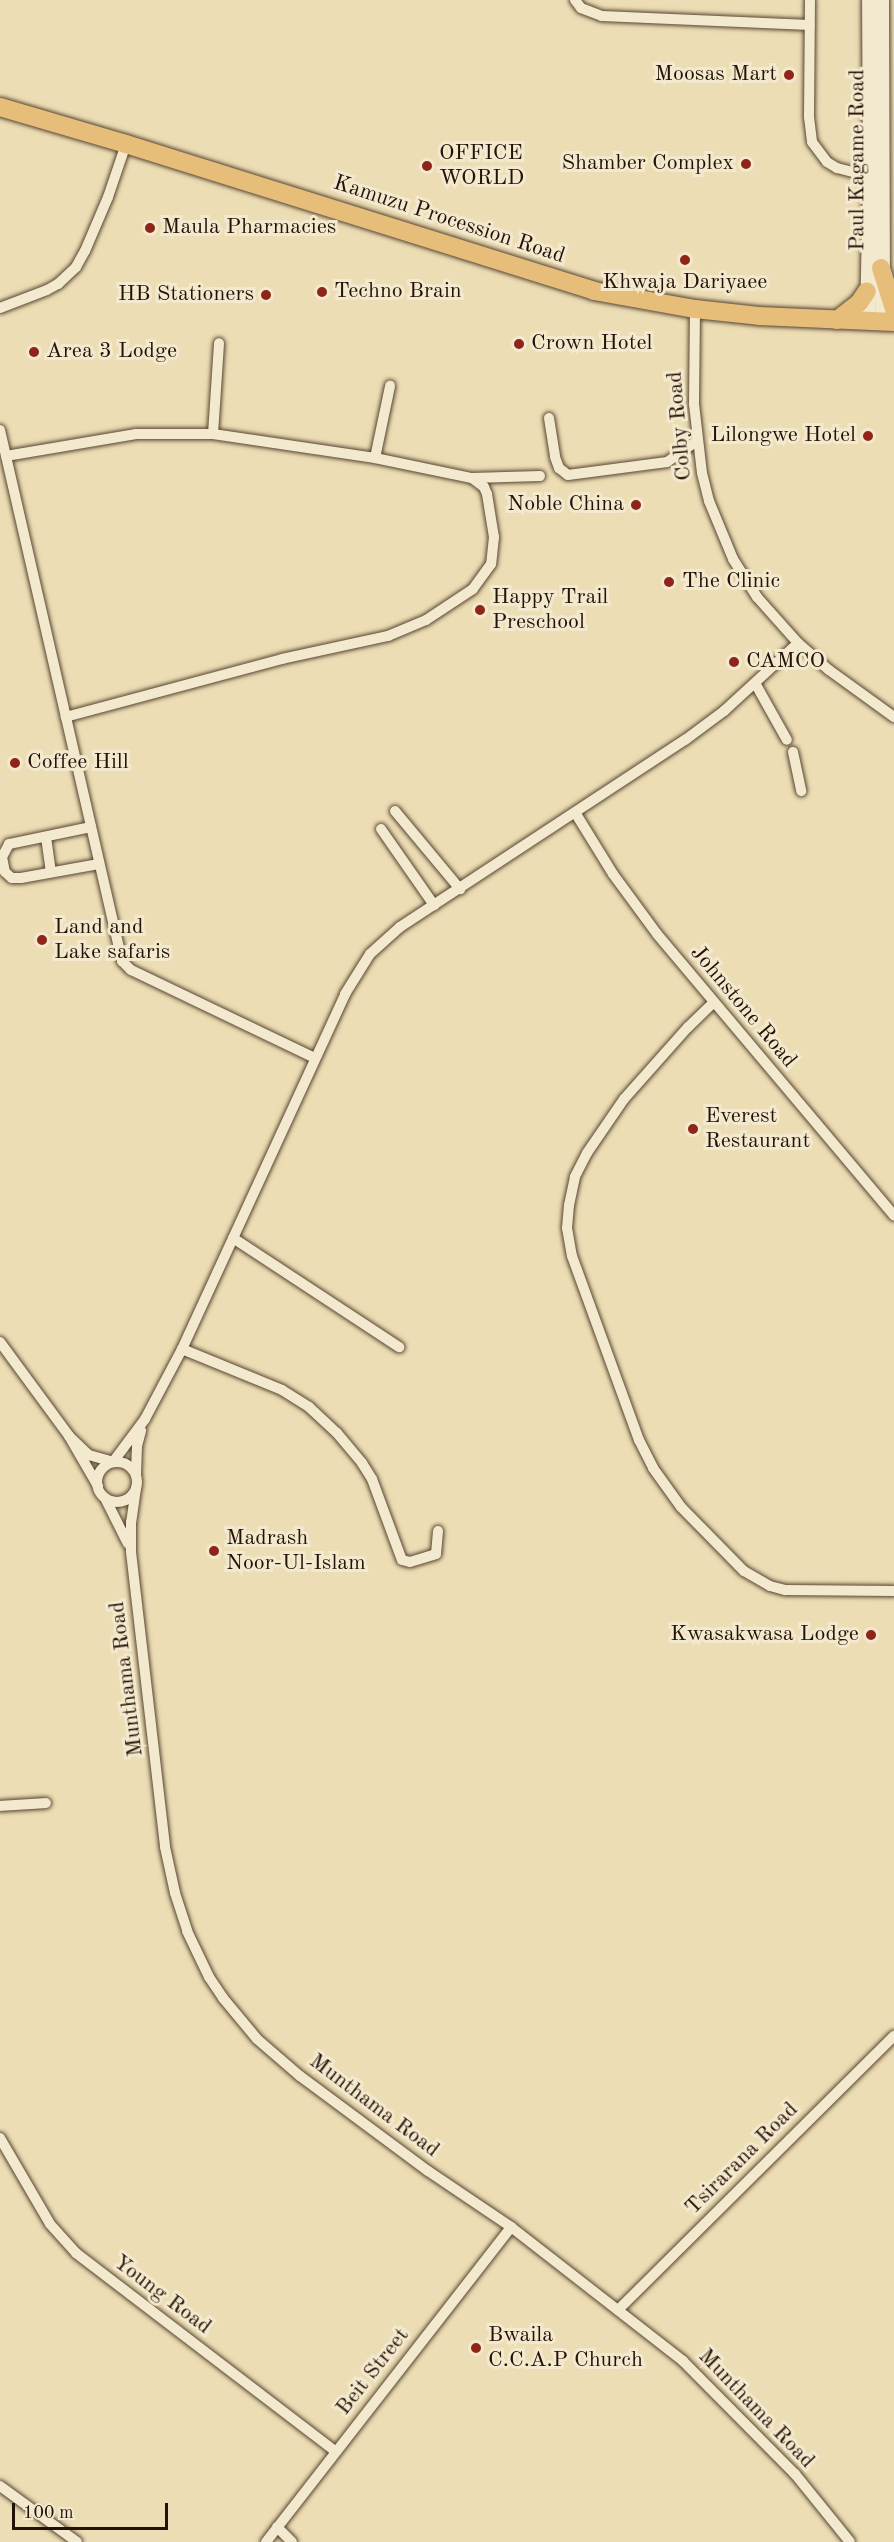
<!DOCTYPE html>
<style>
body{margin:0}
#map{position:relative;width:894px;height:2542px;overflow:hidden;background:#edddb4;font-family:"Old Standard TT",serif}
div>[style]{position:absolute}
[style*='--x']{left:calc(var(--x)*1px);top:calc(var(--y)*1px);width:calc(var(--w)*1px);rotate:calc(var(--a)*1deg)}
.roads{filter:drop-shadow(0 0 2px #574532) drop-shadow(0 0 2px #574532)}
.minor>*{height:10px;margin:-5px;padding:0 5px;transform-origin:5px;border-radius:5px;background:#f3e9ce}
.minor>.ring{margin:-5px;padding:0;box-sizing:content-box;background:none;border:10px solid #f3e9ce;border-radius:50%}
.secondary>*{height:15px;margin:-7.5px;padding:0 7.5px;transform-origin:7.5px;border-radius:7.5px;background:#f3e9ce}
.trunk>*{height:18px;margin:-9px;padding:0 9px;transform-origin:9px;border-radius:9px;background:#e6be7a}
.dots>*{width:16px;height:16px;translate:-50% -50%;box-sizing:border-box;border:3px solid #f3e9ce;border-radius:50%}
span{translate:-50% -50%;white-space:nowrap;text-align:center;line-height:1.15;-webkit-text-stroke:6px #f3e9ce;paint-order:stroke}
.poi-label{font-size:22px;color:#251207}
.right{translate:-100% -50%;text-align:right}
.left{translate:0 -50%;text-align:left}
.street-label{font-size:22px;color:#251207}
.scale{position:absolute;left:12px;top:2503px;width:156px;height:27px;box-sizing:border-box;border:3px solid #251207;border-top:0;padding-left:8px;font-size:18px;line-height:21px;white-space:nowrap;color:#251207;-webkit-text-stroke:4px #f3e9ce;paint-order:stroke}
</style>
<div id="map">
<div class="roads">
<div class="minor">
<i style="--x:575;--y:0;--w:10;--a:53"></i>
<i style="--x:581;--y:8;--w:22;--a:21"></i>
<i style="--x:602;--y:16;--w:208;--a:2.5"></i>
<i style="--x:810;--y:0;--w:117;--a:90.5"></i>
<i style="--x:809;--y:117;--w:25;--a:83"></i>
<i style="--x:812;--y:142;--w:25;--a:53"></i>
<i style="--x:827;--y:162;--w:12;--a:31"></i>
<i style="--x:837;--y:168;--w:40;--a:14.4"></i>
<i style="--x:0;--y:308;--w:50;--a:-21"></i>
<i style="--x:47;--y:290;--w:13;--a:-29"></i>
<i style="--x:58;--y:284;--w:25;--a:-43"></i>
<i style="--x:76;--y:267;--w:18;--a:-61"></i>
<i style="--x:85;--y:251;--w:59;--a:-66.9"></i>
<i style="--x:108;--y:197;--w:56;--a:-71.2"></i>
<i style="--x:695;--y:309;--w:95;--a:90.6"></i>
<i style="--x:694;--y:404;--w:69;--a:83.4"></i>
<i style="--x:702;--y:473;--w:29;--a:76"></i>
<i style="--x:709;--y:501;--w:63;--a:67.5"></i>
<i style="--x:733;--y:559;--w:45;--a:57.7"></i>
<i style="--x:757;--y:597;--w:62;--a:48.3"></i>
<i style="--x:798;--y:643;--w:41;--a:41.1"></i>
<i style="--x:829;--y:670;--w:80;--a:35.9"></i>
<i style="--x:549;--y:418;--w:39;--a:81"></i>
<i style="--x:555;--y:457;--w:12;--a:70"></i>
<i style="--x:559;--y:468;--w:11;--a:38"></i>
<i style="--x:568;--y:475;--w:100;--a:-7.5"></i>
<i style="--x:667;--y:462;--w:37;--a:-35"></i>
<i style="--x:0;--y:430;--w:545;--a:77.06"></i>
<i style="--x:122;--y:961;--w:13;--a:45"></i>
<i style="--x:131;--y:970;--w:204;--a:25.6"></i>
<i style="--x:213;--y:434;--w:91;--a:-86.2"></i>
<i style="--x:6;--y:456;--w:132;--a:-9.6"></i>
<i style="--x:136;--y:434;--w:77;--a:0"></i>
<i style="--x:213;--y:434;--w:164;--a:8.4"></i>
<i style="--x:375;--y:458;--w:99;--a:11.7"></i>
<i style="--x:472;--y:478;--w:15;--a:37"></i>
<i style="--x:484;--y:487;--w:8;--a:67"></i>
<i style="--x:487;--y:494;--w:44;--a:80.8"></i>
<i style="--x:494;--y:537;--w:27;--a:96"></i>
<i style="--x:491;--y:564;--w:31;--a:126"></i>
<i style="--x:473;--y:589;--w:56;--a:146.6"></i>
<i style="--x:426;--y:620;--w:41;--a:157.2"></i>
<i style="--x:388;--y:636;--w:108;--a:167.8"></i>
<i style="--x:282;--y:659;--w:224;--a:165"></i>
<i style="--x:375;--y:458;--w:74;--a:-78.2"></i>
<i style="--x:472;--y:478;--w:68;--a:-1.7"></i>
<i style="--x:755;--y:683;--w:65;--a:60.7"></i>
<i style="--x:793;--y:752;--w:40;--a:78"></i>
<i style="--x:395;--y:811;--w:102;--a:50.2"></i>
<i style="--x:576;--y:814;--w:70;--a:58.3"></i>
<i style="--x:613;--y:874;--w:74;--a:53.7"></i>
<i style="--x:657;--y:934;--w:368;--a:49.9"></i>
<i style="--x:91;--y:827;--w:84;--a:168.3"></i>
<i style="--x:9;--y:844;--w:15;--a:118"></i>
<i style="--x:2;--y:857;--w:15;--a:79"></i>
<i style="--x:5;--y:872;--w:9;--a:41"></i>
<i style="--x:12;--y:878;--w:9;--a:0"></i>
<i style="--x:21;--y:878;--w:79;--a:-10.2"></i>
<i style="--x:381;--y:829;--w:93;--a:55.1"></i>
<i style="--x:46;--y:837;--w:35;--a:82"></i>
<i style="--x:713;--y:1003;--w:35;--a:136"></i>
<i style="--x:688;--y:1027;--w:96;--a:131.6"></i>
<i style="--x:624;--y:1099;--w:65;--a:124.4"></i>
<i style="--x:587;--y:1153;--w:27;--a:117"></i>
<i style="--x:575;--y:1177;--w:29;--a:102"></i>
<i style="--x:569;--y:1205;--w:23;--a:95"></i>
<i style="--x:567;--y:1228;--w:28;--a:80"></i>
<i style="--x:572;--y:1256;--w:196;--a:70"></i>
<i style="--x:639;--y:1440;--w:31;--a:63"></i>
<i style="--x:653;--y:1468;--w:48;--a:54.3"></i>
<i style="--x:681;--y:1507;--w:90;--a:45.5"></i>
<i style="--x:744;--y:1571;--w:30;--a:30"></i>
<i style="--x:770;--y:1586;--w:16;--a:15"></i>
<i style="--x:785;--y:1590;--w:109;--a:0.5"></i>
<i style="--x:233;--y:1238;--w:199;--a:33.3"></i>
<i style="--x:0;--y:1342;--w:117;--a:53.7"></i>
<i style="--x:69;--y:1436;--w:58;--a:59.9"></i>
<i style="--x:182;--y:1349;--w:108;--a:22.3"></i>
<i style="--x:282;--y:1390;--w:32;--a:32"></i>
<i style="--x:309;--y:1407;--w:38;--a:43"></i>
<i style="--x:337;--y:1433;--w:39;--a:50"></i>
<i style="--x:362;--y:1463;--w:19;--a:58"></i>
<i style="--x:372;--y:1479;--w:86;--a:69.7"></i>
<i style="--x:402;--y:1560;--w:8;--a:14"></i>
<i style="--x:410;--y:1562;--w:27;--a:-17"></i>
<i style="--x:436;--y:1554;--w:23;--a:-85"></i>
<i style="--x:69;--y:1436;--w:28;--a:44"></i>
<i style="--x:89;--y:1455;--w:25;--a:16"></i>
<i style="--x:113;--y:1462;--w:54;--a:-53.3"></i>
<i style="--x:145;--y:1419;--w:79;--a:-62.1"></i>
<i style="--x:182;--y:1349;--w:391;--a:-65.3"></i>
<i style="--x:345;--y:994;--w:47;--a:-58"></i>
<i style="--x:370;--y:954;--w:40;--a:-42"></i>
<i style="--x:400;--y:927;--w:341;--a:-33.3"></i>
<i style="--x:685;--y:740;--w:49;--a:-36.6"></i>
<i style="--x:724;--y:711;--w:100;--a:-42.6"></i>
<i class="ring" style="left:97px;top:1462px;width:30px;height:30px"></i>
<i style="--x:136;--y:1474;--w:28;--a:-88"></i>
<i style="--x:137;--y:1446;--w:16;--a:-75"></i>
<i style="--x:136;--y:1488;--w:34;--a:98"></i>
<i style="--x:131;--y:1522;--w:30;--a:90"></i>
<i style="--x:131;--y:1552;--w:297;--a:83.4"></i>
<i style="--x:165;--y:1847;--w:47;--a:77.7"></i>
<i style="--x:175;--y:1893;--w:40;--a:72"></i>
<i style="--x:187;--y:1931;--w:51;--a:64.4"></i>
<i style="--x:209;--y:1977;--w:25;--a:56"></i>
<i style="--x:223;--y:1998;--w:53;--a:50.3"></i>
<i style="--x:257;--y:2039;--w:57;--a:40.7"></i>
<i style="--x:300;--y:2076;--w:159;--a:36.6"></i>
<i style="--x:428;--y:2171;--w:100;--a:34"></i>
<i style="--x:511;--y:2227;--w:218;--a:37.9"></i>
<i style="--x:683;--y:2361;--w:159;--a:45.3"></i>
<i style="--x:795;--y:2474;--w:87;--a:51"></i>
<i style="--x:105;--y:1498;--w:51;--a:63.4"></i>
<i style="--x:0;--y:1806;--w:46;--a:-3.7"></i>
<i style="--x:0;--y:2138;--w:99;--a:59.8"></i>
<i style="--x:50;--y:2224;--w:39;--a:48"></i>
<i style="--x:76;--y:2253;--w:327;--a:37.4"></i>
<i style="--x:618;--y:2310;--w:389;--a:-44.8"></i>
<i style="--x:0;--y:2486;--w:95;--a:36"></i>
<i style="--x:277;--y:2527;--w:21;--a:45"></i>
<i style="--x:266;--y:2542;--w:399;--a:-52.1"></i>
</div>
<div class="secondary">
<i style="--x:881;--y:0;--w:321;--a:89.8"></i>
<i style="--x:867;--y:321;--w:145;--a:-88.8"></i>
<i style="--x:870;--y:176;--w:176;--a:-90.3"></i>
</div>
<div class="trunk">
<i style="--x:0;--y:107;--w:131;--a:16.4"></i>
<i style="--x:126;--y:144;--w:491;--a:17.4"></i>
<i style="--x:594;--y:291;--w:103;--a:10.1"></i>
<i style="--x:695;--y:309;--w:64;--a:6.2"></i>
<i style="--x:759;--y:316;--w:135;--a:2.5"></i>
<i style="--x:881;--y:268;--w:43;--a:72.4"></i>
<i style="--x:837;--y:320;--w:28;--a:-38"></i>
<i style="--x:859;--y:303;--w:14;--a:-56"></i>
</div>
</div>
<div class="dots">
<i style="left:789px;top:75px;background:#8f2418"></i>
<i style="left:746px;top:164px;background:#8f2418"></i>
<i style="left:427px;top:166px;background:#8f2418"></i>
<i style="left:150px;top:228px;background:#8f2418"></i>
<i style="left:685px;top:260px;background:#8f2418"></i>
<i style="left:322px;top:292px;background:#8f2418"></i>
<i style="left:266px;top:295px;background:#8f2418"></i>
<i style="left:519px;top:344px;background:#8f2418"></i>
<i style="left:34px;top:352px;background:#8f2418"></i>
<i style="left:868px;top:436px;background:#8f2418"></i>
<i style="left:636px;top:505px;background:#8f2418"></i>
<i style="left:669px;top:582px;background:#8f2418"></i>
<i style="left:480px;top:610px;background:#8f2418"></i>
<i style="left:734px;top:662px;background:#8f2418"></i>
<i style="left:15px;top:763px;background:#8f2418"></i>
<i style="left:42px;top:940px;background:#8f2418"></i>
<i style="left:693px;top:1129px;background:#8f2418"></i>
<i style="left:214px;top:1551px;background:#8f2418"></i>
<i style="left:871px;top:1635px;background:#8f2418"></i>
<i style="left:476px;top:2348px;background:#8f2418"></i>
</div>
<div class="poi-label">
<span class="right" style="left:777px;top:75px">Moosas Mart</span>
<span class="left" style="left:439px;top:166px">OFFICE<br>WORLD</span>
<span class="right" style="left:734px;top:164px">Shamber Complex</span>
<span class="left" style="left:162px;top:228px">Maula Pharmacies</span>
<span style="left:685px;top:283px">Khwaja Dariyaee</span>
<span class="left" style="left:334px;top:292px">Techno Brain</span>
<span class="right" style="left:254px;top:295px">HB Stationers</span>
<span class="left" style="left:531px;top:344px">Crown Hotel</span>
<span class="left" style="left:46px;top:352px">Area 3 Lodge</span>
<span class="right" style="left:856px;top:436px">Lilongwe Hotel</span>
<span class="right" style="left:624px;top:505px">Noble China</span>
<span class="left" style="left:682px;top:582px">The Clinic</span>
<span class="left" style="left:492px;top:610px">Happy Trail<br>Preschool</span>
<span class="left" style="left:746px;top:662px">CAMCO</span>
<span class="left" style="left:27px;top:763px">Coffee Hill</span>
<span class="left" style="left:54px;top:940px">Land and<br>Lake safaris</span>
<span class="left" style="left:705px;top:1129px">Everest<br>Restaurant</span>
<span class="left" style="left:226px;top:1551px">Madrash<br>Noor-Ul-Islam</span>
<span class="right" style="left:859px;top:1635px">Kwasakwasa Lodge</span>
<span class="left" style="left:488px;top:2348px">Bwaila<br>C.C.A.P Church</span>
</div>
<div class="street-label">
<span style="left:858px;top:160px;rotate:-90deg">Paul Kagame Road</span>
<span style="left:449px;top:220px;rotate:18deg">Kamuzu Procession Road</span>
<span style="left:680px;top:426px;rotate:-95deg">Colby Road</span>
<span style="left:743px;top:1007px;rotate:50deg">Johnstone Road</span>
<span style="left:127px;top:1679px;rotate:-97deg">Munthama Road</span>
<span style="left:374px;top:2106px;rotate:37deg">Munthama Road</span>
<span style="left:742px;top:2159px;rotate:-45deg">Tsirarana Road</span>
<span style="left:162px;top:2295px;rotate:37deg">Young Road</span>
<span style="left:373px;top:2372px;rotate:-52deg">Beit Street</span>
<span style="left:756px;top:2409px;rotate:46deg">Munthama Road</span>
</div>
<div class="scale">100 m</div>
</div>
